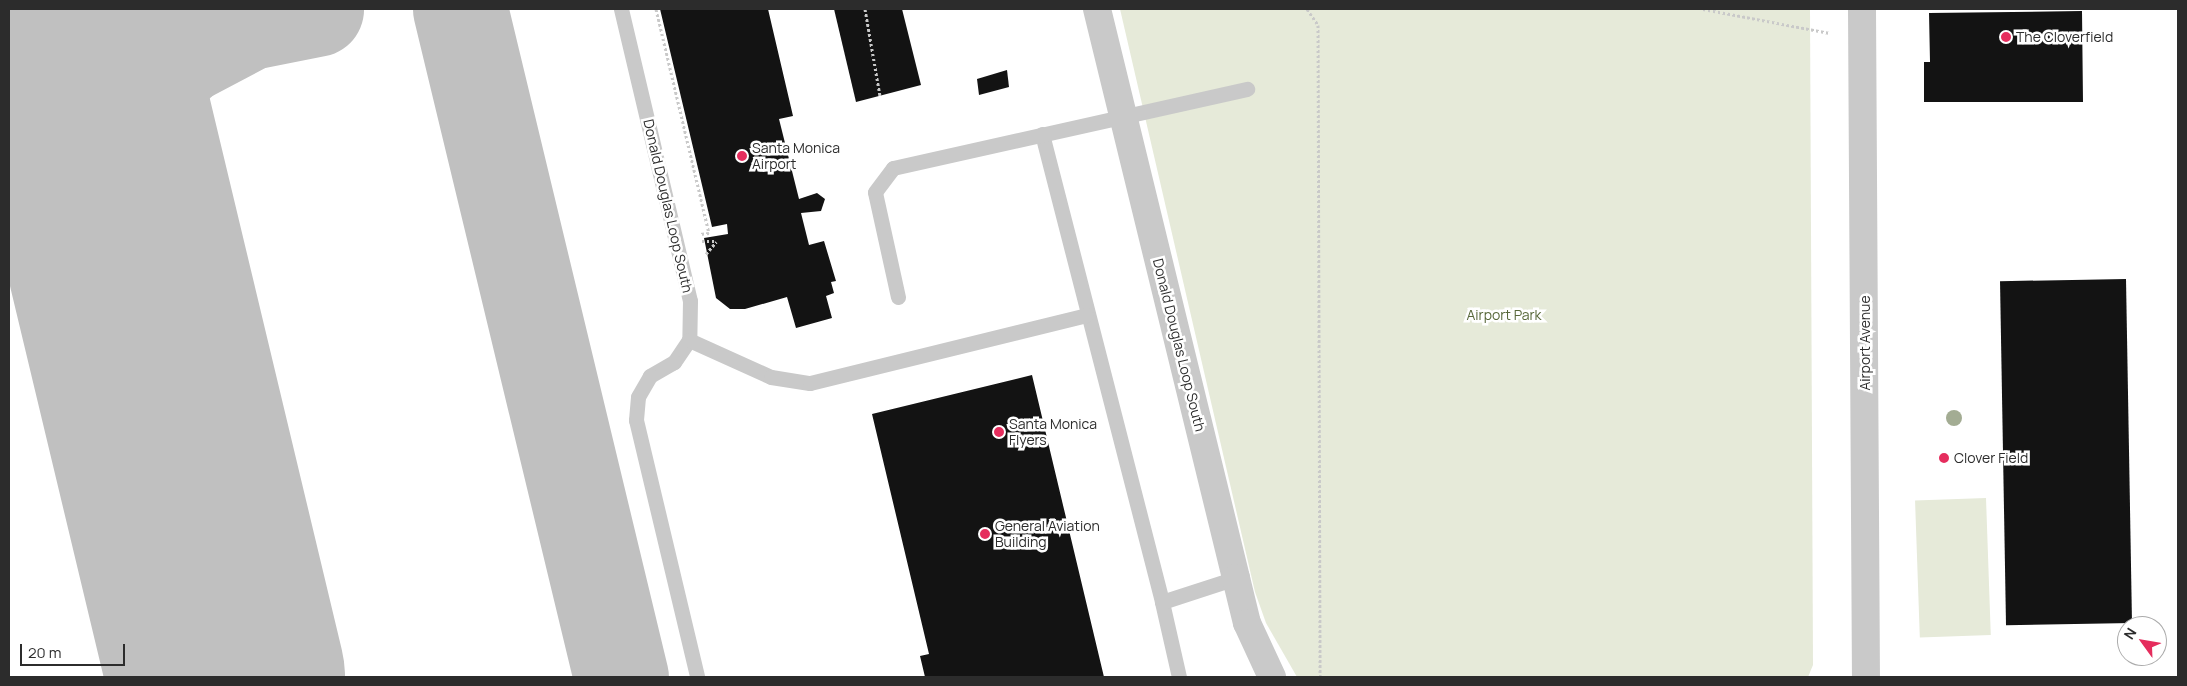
<!DOCTYPE html>
<style>
body{margin:0}
#map{position:relative;width:2187px;height:686px;overflow:hidden;background:#fff;font-family:Manrope,sans-serif}
div>[style]{position:absolute}
[style*='--x']{left:calc(var(--x)*1px);top:calc(var(--y)*1px);width:calc(var(--w)*1px);rotate:calc(var(--a)*1deg)}
.green>*{inset:0;background:#e6ead9;transform-origin:0 0}
.taxiway>*{height:95px;margin:-47.5px;padding:0 47.5px;transform-origin:47.5px;border-radius:47.5px;background:#c0c0c0}
.runway>*{height:238px;margin:-119px;padding:0 119px;transform-origin:119px;border-radius:119px;background:#c0c0c0}
.building>*{inset:0;background:#131313;transform-origin:0 0}
.path>*{height:3px;margin-top:-1.5px;transform-origin:0;background:repeating-linear-gradient(90deg,#c9c9c9 0 2.5px,transparent 0 5px)}
.service>*{height:15px;margin:-7.5px;padding:0 7.5px;transform-origin:7.5px;border-radius:7.5px;background:#c9c9c9}
.minor>*{height:28px;margin:-14px;padding:0 14px;transform-origin:14px;border-radius:14px;background:#c9c9c9}
.tertiary>*{height:28px;margin:-14px;padding:0 14px;transform-origin:14px;border-radius:14px;background:#c9c9c9}
.trees>*{width:16px;height:16px;margin:-8px;border-radius:50%;background:#a3ac93}
.dots>*{width:14px;height:14px;translate:-50% -50%;box-sizing:border-box;border:2px solid #fff;border-radius:50%}
span{translate:-50% -50%;white-space:nowrap;text-align:center;line-height:1.15;-webkit-text-stroke:5px #fff;paint-order:stroke}
.poi-label{font-size:14px;color:#2c2c2c}
.left{translate:0 -50%;text-align:left}
.street-label{font-size:14px;color:#2c2c2c}
.park-label{font-size:14px;color:#58683a}
.frame{position:absolute;inset:0;border:10px solid #2c2c2c;pointer-events:none}
.north{position:absolute;left:2117px;top:616px;width:50px;height:50px;box-sizing:border-box;background:#fff;border:1px solid #ababab;border-radius:50%;rotate:302deg;font-size:14px;font-weight:700;line-height:20px;text-align:center;color:#2c2c2c}
.north::after{content:'';display:block;margin:auto;width:18px;height:22px;background:#e52d5d;clip-path:polygon(50% 0,100% 100%,50% 72%,0 100%)}
.scale{position:absolute;left:20px;top:644px;width:105px;height:22px;box-sizing:border-box;border:2px solid #2c2c2c;border-top:0;padding-left:6px;font-size:15px;line-height:18px;white-space:nowrap;color:#2c2c2c;-webkit-text-stroke:4px #fff;paint-order:stroke}
</style>
<div id="map">
<div class="green">
<i style="clip-path:polygon(1120px 9px,1810px 9px,1813px 665px,1808px 677px,1297px 677px,1266px 623px,1255px 592px)"></i>
<i style="left:1986px;top:498px;width:137px;height:71px;rotate:88deg"></i>
</div>
<div class="taxiway">
<i style="--x:128;--y:9;--w:36;--a:23"></i>
<i style="--x:161;--y:23;--w:53;--a:6.5"></i>
<i style="--x:214;--y:29;--w:104;--a:-11.1"></i>
<i style="--x:460;--y:9;--w:687;--a:76.45"></i>
<i style="--x:9;--y:33;--w:27;--a:-62"></i>
<i style="--x:9;--y:114;--w:69;--a:34.4"></i>
<i style="--x:66;--y:153;--w:90;--a:54.9"></i>
<i style="--x:118;--y:227;--w:70;--a:-85.9"></i>
<i style="--x:123;--y:157;--w:50;--a:-71.2"></i>
<i style="--x:139;--y:110;--w:47;--a:-53.6"></i>
<i style="--x:167;--y:72;--w:24;--a:-42"></i>
<i style="--x:185;--y:56;--w:62;--a:-27.8"></i>
</div>
<div class="runway">
<i style="--x:66;--y:9;--w:687;--a:76.53"></i>
</div>
<div class="building">
<i style="clip-path:polygon(660px 9px,768px 9px,793px 116px,779px 119px,799px 199px,817px 193px,825px 199px,821px 211px,801px 213px,809px 245px,824px 241px,836px 281px,831px 282px,834px 293px,826px 296px,832px 318px,796px 328px,787px 297px,745px 309px,730px 309px,716px 298px,704px 238px,728px 234px,727px 224px,712px 227px)"></i>
<i style="clip-path:polygon(834px 9px,902px 9px,921px 85px,856px 102px)"></i>
<i style="clip-path:polygon(2082px 11px,2083px 102px,1924px 102px,1924px 62px,1930px 62px,1929px 13px)"></i>
<i style="clip-path:polygon(1007px 70px,1009px 87px,979px 95px,977px 79px)"></i>
<i style="left:2126px;top:279px;width:344px;height:126px;rotate:89deg"></i>
<i style="clip-path:polygon(1032px 375px,1104px 677px,925px 677px,920px 656px,929px 654px,872px 414px)"></i>
</div>
<div class="path">
<i style="--x:656;--y:9;--w:230;--a:76.7"></i>
<i style="--x:709;--y:233;--w:9;--a:174"></i>
<i style="--x:865;--y:9;--w:88;--a:80.2"></i>
<i style="--x:1307;--y:9;--w:19;--a:55"></i>
<i style="--x:1318;--y:25;--w:652;--a:89.82"></i>
<i style="--x:1703;--y:9;--w:129;--a:10.7"></i>
<i style="--x:702;--y:241;--w:14;--a:0"></i>
<i style="--x:706;--y:254;--w:16;--a:-50"></i>
</div>
<div class="service">
<i style="--x:621;--y:9;--w:300;--a:76.7"></i>
<i style="--x:690;--y:301;--w:39;--a:91"></i>
<i style="--x:689;--y:340;--w:27;--a:124"></i>
<i style="--x:674;--y:362;--w:28;--a:150"></i>
<i style="--x:650;--y:376;--w:24;--a:120"></i>
<i style="--x:638;--y:397;--w:23;--a:95"></i>
<i style="--x:636;--y:420;--w:264;--a:76.6"></i>
<i style="--x:1042;--y:134;--w:483;--a:75.6"></i>
<i style="--x:898;--y:297;--w:107;--a:-102.4"></i>
<i style="--x:875;--y:192;--w:30;--a:-53"></i>
<i style="--x:893;--y:168;--w:363;--a:-12.6"></i>
<i style="--x:689;--y:340;--w:90;--a:24.3"></i>
<i style="--x:771;--y:377;--w:39;--a:9"></i>
<i style="--x:810;--y:383;--w:284;--a:-13.8"></i>
<i style="--x:1179;--y:677;--w:77;--a:-102.8"></i>
<i style="--x:1162;--y:602;--w:78;--a:-18"></i>
</div>
<div class="minor">
<i style="--x:1097;--y:9;--w:586;--a:76.27"></i>
<i style="--x:1236;--y:578;--w:46;--a:76.3"></i>
<i style="--x:1247;--y:623;--w:60;--a:65.2"></i>
</div>
<div class="tertiary">
<i style="--x:1862;--y:9;--w:668;--a:89.66"></i>
</div>
<div class="trees">
<i style="left:1954px;top:418px"></i>
</div>
<div class="dots">
<i style="left:2006px;top:37px;background:#e52d5d"></i>
<i style="left:742px;top:156px;background:#e52d5d"></i>
<i style="left:999px;top:432px;background:#e52d5d"></i>
<i style="left:1944px;top:458px;background:#e52d5d"></i>
<i style="left:985px;top:534px;background:#e52d5d"></i>
</div>
<div class="poi-label">
<span class="left" style="left:2016px;top:37px">The Cloverfield</span>
<span class="left" style="left:752px;top:156px">Santa Monica<br>Airport</span>
<span class="left" style="left:1009px;top:432px">Santa Monica<br>Flyers</span>
<span class="left" style="left:1954px;top:458px">Clover Field</span>
<span class="left" style="left:995px;top:534px">General Aviation<br>Building</span>
</div>
<div class="street-label">
<span style="left:668px;top:206px;rotate:77deg">Donald Douglas Loop South</span>
<span style="left:1865px;top:343px;rotate:-90deg">Airport Avenue</span>
<span style="left:1179px;top:345px;rotate:76deg">Donald Douglas Loop South</span>
</div>
<div class="park-label">
<span style="left:1504px;top:315px">Airport Park</span>
</div>
<div class="frame"></div>
<div class="north">N</div>
<div class="scale">20 m</div>
</div>
